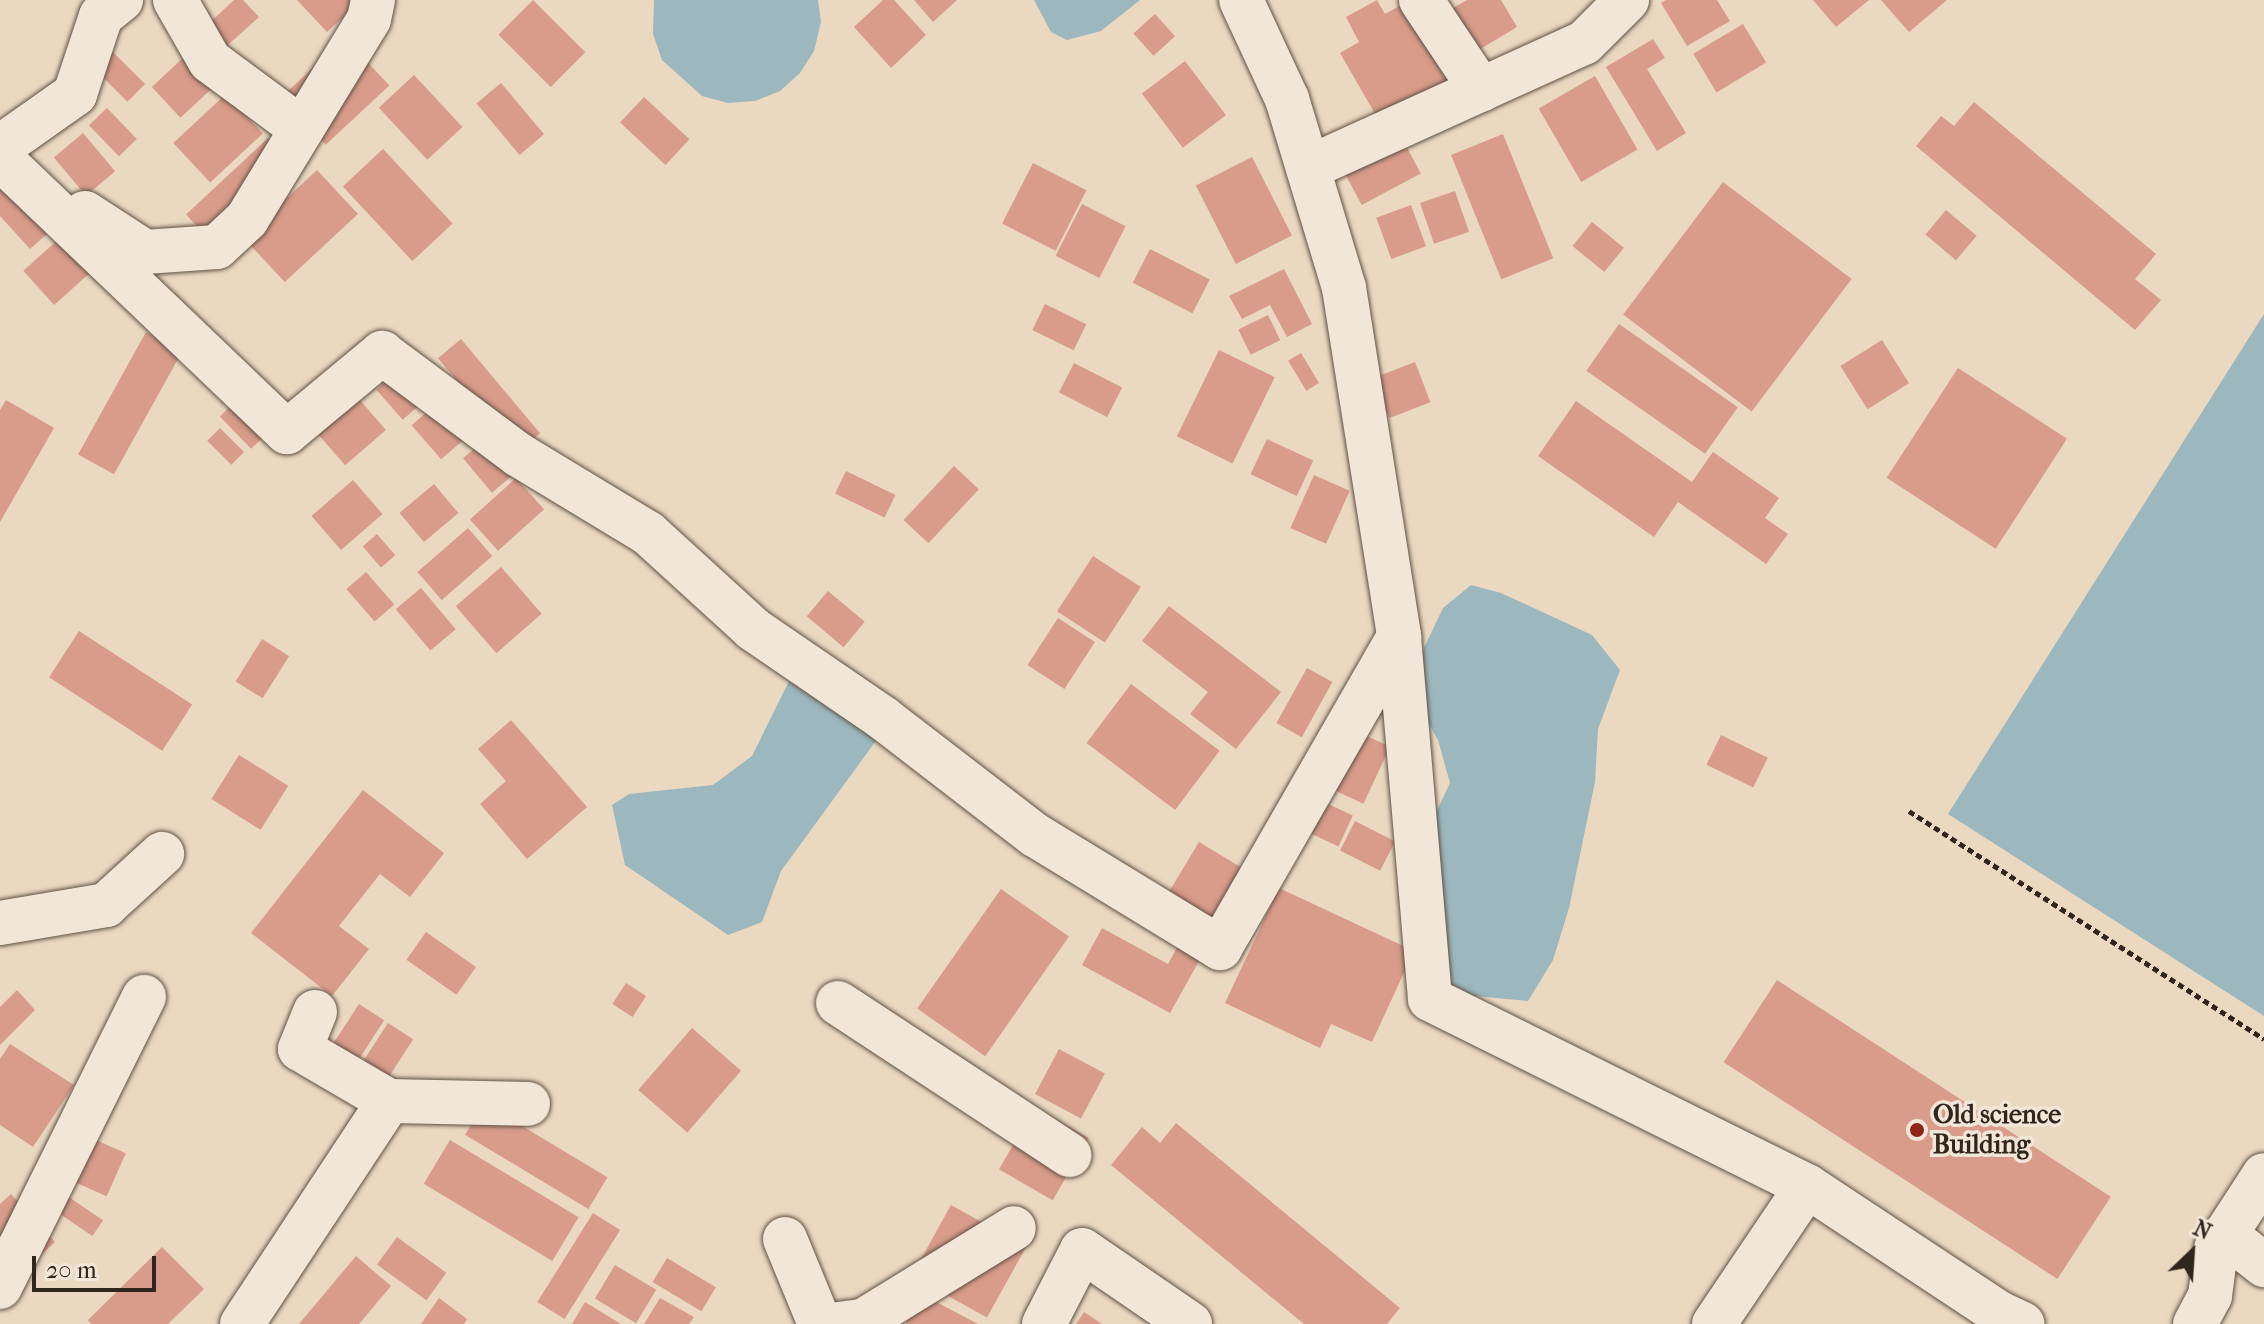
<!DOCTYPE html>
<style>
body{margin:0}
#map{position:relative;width:2264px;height:1324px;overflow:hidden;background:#ead8c1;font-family:"IM FELL French Canon",serif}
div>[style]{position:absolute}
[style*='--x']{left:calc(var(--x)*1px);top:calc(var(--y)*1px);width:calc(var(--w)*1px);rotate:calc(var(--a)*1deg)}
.water>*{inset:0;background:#9cb7bd}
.building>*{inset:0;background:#d99b8a;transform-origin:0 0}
.path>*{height:5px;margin-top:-2.5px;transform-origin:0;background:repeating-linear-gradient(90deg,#31261d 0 6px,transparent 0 10px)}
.roads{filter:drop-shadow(0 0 2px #5f5246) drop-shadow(0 0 2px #5f5246)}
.street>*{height:44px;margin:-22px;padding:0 22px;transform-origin:22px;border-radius:22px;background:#f1e6d7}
.dots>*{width:22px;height:22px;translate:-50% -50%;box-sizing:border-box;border:4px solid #f1e6d7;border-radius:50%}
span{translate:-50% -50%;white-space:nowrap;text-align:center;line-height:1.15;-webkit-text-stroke:7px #f1e6d7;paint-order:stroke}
.poi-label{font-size:26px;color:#31261d;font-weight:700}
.left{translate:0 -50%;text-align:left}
.north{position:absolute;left:2152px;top:1212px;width:80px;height:80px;-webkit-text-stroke:6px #f1e6d7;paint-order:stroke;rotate:25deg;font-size:22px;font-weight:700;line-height:32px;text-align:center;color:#31261d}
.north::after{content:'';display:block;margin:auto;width:28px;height:36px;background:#31261d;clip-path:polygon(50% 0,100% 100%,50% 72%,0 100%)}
.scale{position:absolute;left:32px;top:1256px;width:124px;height:36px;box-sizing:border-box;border:4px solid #31261d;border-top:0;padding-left:10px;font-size:24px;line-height:28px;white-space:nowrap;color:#31261d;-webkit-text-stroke:6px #f1e6d7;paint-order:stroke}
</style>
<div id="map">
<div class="water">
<i style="clip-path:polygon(654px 0,818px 0,821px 22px,814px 51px,800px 73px,780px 91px,755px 101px,728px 103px,702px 96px,662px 60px,653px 34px)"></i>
<i style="clip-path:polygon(1034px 0,1140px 0,1101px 31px,1067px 40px,1051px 32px)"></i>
<i style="clip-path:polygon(2264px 314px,2264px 1016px,1948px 814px)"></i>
<i style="clip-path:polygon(1471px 585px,1501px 593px,1592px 635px,1620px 670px,1598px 729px,1595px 782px,1569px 908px,1553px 960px,1528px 1001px,1474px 996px,1441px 980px,1432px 821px,1450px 783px,1438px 740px,1415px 700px,1422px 652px,1443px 608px)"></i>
<i style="clip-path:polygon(789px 681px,830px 702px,878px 738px,781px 871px,762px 922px,728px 935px,625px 865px,612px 805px,629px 794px,713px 785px,752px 756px)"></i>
</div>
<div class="building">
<i style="clip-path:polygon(234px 0,243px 0,259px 17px,210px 61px,191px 40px)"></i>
<i style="clip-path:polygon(297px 0,355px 0,358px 4px,327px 32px)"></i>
<i style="left:533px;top:0;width:74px;height:49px;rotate:45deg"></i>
<i style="clip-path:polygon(883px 0,894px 0,926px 35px,891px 68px,854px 27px)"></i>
<i style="clip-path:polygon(914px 0,957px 0,933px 22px)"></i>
<i style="clip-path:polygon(1377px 0,1385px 14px,1410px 0,1460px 74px,1378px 119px,1340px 53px,1359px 42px,1346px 17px)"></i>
<i style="clip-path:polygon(1467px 0,1501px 0,1517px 27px,1472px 54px,1446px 12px)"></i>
<i style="clip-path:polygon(1666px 0,1717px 0,1730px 21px,1687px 46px,1661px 3px)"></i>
<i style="clip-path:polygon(1813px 0,1869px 0,1836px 27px)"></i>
<i style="clip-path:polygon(1881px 0,1947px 0,1909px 32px)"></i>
<i style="left:1155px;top:14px;width:30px;height:29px;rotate:48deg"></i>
<i style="left:1743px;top:24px;width:45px;height:58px;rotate:59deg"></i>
<i style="left:345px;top:38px;width:65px;height:87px;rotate:47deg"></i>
<i style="clip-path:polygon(1653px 39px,1665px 58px,1647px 69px,1686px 133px,1657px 151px,1606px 67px)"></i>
<i style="left:109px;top:48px;width:51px;height:25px;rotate:45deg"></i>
<i style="left:184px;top:57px;width:42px;height:44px;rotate:47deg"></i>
<i style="left:1185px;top:61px;width:68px;height:54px;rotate:53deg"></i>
<i style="left:414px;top:75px;width:71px;height:48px;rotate:47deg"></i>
<i style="left:1595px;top:76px;width:85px;height:65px;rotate:60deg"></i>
<i style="left:501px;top:83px;width:67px;height:32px;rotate:50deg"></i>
<i style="left:226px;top:94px;width:54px;height:72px;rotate:47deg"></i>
<i style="left:644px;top:97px;width:62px;height:35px;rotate:43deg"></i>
<i style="clip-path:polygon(1974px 102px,2156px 254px,2135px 279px,2161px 300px,2135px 330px,1916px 146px,1941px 116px,1954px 126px)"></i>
<i style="left:107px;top:108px;width:43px;height:25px;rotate:46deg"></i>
<i style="left:83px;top:133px;width:50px;height:38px;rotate:50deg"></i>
<i style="left:1503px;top:134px;width:134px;height:56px;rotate:68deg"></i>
<i style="left:268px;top:138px;width:47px;height:112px;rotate:47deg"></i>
<i style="left:1403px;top:140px;width:38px;height:67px;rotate:62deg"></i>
<i style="left:383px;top:149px;width:102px;height:55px;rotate:47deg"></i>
<i style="left:1252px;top:157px;width:88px;height:63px;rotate:63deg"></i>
<i style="left:1033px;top:163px;width:60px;height:68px;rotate:27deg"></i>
<i style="left:317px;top:170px;width:60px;height:100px;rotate:47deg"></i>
<i style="clip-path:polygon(0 182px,47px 234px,30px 249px,0 216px)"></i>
<i style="left:1723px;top:182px;width:161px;height:166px;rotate:37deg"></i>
<i style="left:1455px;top:191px;width:43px;height:37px;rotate:71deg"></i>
<i style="left:1082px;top:204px;width:49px;height:58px;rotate:27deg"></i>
<i style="left:1411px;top:205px;width:44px;height:37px;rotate:70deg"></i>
<i style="left:1946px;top:210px;width:40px;height:32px;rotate:40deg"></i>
<i style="left:1592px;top:222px;width:41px;height:31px;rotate:39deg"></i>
<i style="left:62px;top:236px;width:46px;height:52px;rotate:48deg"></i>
<i style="left:1150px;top:249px;width:67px;height:38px;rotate:27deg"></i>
<i style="clip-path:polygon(1284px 269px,1312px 324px,1287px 337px,1270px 305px,1242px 319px,1229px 296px)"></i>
<i style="left:1045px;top:304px;width:46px;height:29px;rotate:26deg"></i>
<i style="left:1268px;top:315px;width:28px;height:33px;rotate:64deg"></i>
<i style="left:1619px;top:324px;width:145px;height:57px;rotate:35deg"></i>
<i style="left:146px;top:332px;width:41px;height:140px;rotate:29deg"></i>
<i style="left:461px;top:339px;width:123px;height:30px;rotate:50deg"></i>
<i style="left:1882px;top:340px;width:51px;height:49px;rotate:58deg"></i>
<i style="left:1219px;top:350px;width:62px;height:96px;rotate:26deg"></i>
<i style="left:1301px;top:353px;width:35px;height:15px;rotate:59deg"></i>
<i style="left:1415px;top:362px;width:43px;height:44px;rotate:69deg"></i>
<i style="left:1074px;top:363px;width:54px;height:33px;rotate:27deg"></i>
<i style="left:1958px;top:368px;width:130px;height:131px;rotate:33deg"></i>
<i style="left:399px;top:370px;width:40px;height:30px;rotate:49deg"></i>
<i style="left:240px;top:397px;width:45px;height:28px;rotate:46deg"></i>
<i style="left:359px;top:399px;width:41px;height:54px;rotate:49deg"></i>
<i style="clip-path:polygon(6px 400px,54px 428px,0 522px,0 410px)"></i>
<i style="clip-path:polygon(1576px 401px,1692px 482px,1713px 452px,1779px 498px,1765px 518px,1788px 534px,1766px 564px,1678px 502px,1654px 537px,1538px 456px)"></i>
<i style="left:435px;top:405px;width:45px;height:31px;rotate:49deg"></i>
<i style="left:220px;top:428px;width:34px;height:18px;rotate:45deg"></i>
<i style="left:486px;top:439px;width:45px;height:30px;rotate:50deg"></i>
<i style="left:1267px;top:439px;width:51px;height:39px;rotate:25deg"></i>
<i style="left:954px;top:466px;width:34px;height:74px;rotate:43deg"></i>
<i style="left:846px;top:471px;width:55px;height:25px;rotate:26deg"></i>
<i style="left:1314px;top:475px;width:39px;height:58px;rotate:24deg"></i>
<i style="left:516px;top:478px;width:42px;height:62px;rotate:48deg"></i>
<i style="left:353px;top:480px;width:45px;height:55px;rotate:49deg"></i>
<i style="left:434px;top:484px;width:38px;height:45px;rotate:50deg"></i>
<i style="left:468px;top:528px;width:37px;height:67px;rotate:49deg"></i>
<i style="left:377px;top:534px;width:28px;height:19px;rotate:49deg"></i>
<i style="left:1093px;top:556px;width:57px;height:66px;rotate:33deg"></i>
<i style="left:501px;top:567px;width:62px;height:60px;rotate:49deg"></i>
<i style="left:366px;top:572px;width:43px;height:26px;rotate:49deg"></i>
<i style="left:421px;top:588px;width:54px;height:33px;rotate:50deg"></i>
<i style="left:828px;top:591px;width:48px;height:33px;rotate:40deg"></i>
<i style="clip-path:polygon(1169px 606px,1281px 692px,1236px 749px,1190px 714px,1208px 692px,1142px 641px)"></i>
<i style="left:1058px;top:618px;width:44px;height:56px;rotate:33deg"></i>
<i style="left:79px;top:631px;width:135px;height:55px;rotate:33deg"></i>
<i style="left:262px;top:639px;width:32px;height:50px;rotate:32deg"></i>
<i style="left:1307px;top:668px;width:29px;height:63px;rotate:29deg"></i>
<i style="left:1131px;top:684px;width:111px;height:74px;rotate:37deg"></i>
<i style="clip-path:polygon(511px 720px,587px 807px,527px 859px,480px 804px,506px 781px,478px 749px)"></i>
<i style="left:1352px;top:729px;width:42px;height:63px;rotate:25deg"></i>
<i style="left:1721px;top:735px;width:52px;height:33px;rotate:26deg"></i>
<i style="left:239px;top:755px;width:58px;height:52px;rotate:32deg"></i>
<i style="clip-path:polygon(363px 790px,444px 853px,410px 897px,380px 874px,339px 926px,369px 949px,332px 996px,251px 933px)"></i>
<i style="left:1313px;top:797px;width:44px;height:34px;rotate:25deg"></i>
<i style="left:1355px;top:821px;width:45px;height:33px;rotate:27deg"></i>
<i style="left:1199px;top:842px;width:61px;height:59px;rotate:31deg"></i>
<i style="clip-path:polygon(1279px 888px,1414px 951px,1372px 1042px,1331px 1024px,1320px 1048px,1225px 1003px)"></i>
<i style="left:1001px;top:889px;width:83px;height:146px;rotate:35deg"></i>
<i style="clip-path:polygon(1102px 928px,1168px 964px,1180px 942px,1203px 954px,1170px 1013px,1082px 965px)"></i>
<i style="left:426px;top:932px;width:61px;height:34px;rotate:35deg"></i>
<i style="left:1777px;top:980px;width:398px;height:98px;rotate:33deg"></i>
<i style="left:626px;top:983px;width:24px;height:25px;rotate:33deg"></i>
<i style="clip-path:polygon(17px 990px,35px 1010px,0 1045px,0 1007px)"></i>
<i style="left:359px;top:1004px;width:30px;height:49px;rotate:33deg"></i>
<i style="left:388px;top:1023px;width:30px;height:49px;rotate:33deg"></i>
<i style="left:692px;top:1028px;width:65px;height:82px;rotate:41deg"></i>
<i style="clip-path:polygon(10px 1044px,74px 1085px,33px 1147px,0 1125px,0 1059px)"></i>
<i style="left:1059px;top:1049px;width:52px;height:51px;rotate:28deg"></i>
<i style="left:484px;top:1103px;width:144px;height:37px;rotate:31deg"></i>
<i style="left:1035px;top:1107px;width:62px;height:72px;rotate:30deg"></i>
<i style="clip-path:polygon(1176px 1123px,1400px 1308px,1387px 1324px,1304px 1324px,1111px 1165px,1142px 1127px,1160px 1143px)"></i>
<i style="left:60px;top:1124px;width:72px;height:47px;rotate:24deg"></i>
<i style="left:450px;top:1140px;width:150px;height:51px;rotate:31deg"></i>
<i style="left:45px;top:1181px;width:70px;height:19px;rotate:34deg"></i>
<i style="clip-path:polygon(11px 1194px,55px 1242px,6px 1287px,0 1280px,0 1204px)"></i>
<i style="left:951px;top:1205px;width:86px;height:81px;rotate:29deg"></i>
<i style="left:593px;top:1213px;width:32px;height:105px;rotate:32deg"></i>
<i style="left:397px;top:1237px;width:61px;height:34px;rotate:36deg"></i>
<i style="clip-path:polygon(162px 1247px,204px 1289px,168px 1324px,91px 1324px,88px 1320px)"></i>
<i style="clip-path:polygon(356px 1256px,391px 1286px,359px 1324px,299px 1324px)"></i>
<i style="left:667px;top:1258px;width:57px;height:28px;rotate:31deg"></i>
<i style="left:615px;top:1265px;width:48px;height:39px;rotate:31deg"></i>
<i style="clip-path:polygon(921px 1294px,978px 1324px,906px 1324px)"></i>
<i style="clip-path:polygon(439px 1298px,467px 1319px,464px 1324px,421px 1324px)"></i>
<i style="clip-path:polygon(660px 1298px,694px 1317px,689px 1324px,644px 1324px)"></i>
<i style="clip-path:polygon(585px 1302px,621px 1324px,572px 1324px)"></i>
<i style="clip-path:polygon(1084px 1312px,1102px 1324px,1076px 1324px)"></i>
</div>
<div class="path">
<i style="--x:1909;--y:811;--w:422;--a:32.7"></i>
</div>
<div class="roads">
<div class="street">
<i style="--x:175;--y:0;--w:70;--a:60.2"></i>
<i style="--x:210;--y:61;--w:114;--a:36.5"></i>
<i style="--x:1241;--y:0;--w:109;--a:65.1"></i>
<i style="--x:1287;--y:99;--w:197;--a:73.2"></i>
<i style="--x:1344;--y:288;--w:353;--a:81"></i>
<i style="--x:1399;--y:637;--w:363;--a:85.1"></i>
<i style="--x:1430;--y:999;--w:421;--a:26.4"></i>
<i style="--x:1807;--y:1186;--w:230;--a:33.5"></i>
<i style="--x:1999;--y:1313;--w:26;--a:25"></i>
<i style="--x:1421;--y:0;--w:108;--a:56.3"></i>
<i style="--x:0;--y:147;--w:92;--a:-35.2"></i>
<i style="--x:75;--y:94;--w:82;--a:-71.6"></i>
<i style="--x:101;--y:16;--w:26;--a:-39"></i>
<i style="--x:0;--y:158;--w:397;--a:43.7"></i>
<i style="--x:287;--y:432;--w:124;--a:-39.7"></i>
<i style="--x:382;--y:353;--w:171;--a:36.7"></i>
<i style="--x:519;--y:455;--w:151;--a:31.2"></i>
<i style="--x:648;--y:533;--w:142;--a:42.4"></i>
<i style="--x:753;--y:629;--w:158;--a:34.4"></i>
<i style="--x:883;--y:718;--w:192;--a:37.6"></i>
<i style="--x:1035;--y:835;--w:217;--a:31.4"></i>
<i style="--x:1220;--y:948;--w:359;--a:-60.1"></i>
<i style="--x:1308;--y:168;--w:303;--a:-24.4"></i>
<i style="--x:1584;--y:43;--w:61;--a:-45"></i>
<i style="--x:85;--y:213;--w:72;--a:33"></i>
<i style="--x:145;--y:252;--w:72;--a:-4"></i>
<i style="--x:217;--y:247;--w:41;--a:-43"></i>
<i style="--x:247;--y:219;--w:234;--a:-58.6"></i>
<i style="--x:369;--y:19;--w:19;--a:-78"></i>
<i style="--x:0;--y:923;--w:108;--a:-9.6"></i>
<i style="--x:106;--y:905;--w:76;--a:-42.3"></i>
<i style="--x:838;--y:1003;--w:277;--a:33.3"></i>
<i style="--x:389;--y:1101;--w:139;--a:1.2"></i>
<i style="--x:2225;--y:1234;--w:50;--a:38.5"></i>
<i style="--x:785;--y:1239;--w:92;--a:67.6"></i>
<i style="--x:0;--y:1287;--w:324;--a:-63.6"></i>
<i style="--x:242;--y:1324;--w:267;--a:-56.6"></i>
<i style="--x:389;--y:1101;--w:103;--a:-149.7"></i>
<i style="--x:300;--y:1049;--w:40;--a:-68"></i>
<i style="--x:838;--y:1324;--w:25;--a:-7"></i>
<i style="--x:863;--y:1321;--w:177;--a:-31.6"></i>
<i style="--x:1044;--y:1324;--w:83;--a:-62.8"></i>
<i style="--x:1082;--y:1250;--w:131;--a:34.4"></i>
<i style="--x:1714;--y:1324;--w:166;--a:-56"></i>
<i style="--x:2195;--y:1324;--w:32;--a:-62"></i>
<i style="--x:2210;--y:1296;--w:47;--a:-82.7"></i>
<i style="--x:2216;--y:1249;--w:88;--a:-57"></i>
</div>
</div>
<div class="dots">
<i style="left:1917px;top:1130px;background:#8f2418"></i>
</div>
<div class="poi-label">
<span class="left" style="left:1933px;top:1130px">Old science<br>Building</span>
</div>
<div class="north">N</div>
<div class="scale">20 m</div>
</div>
